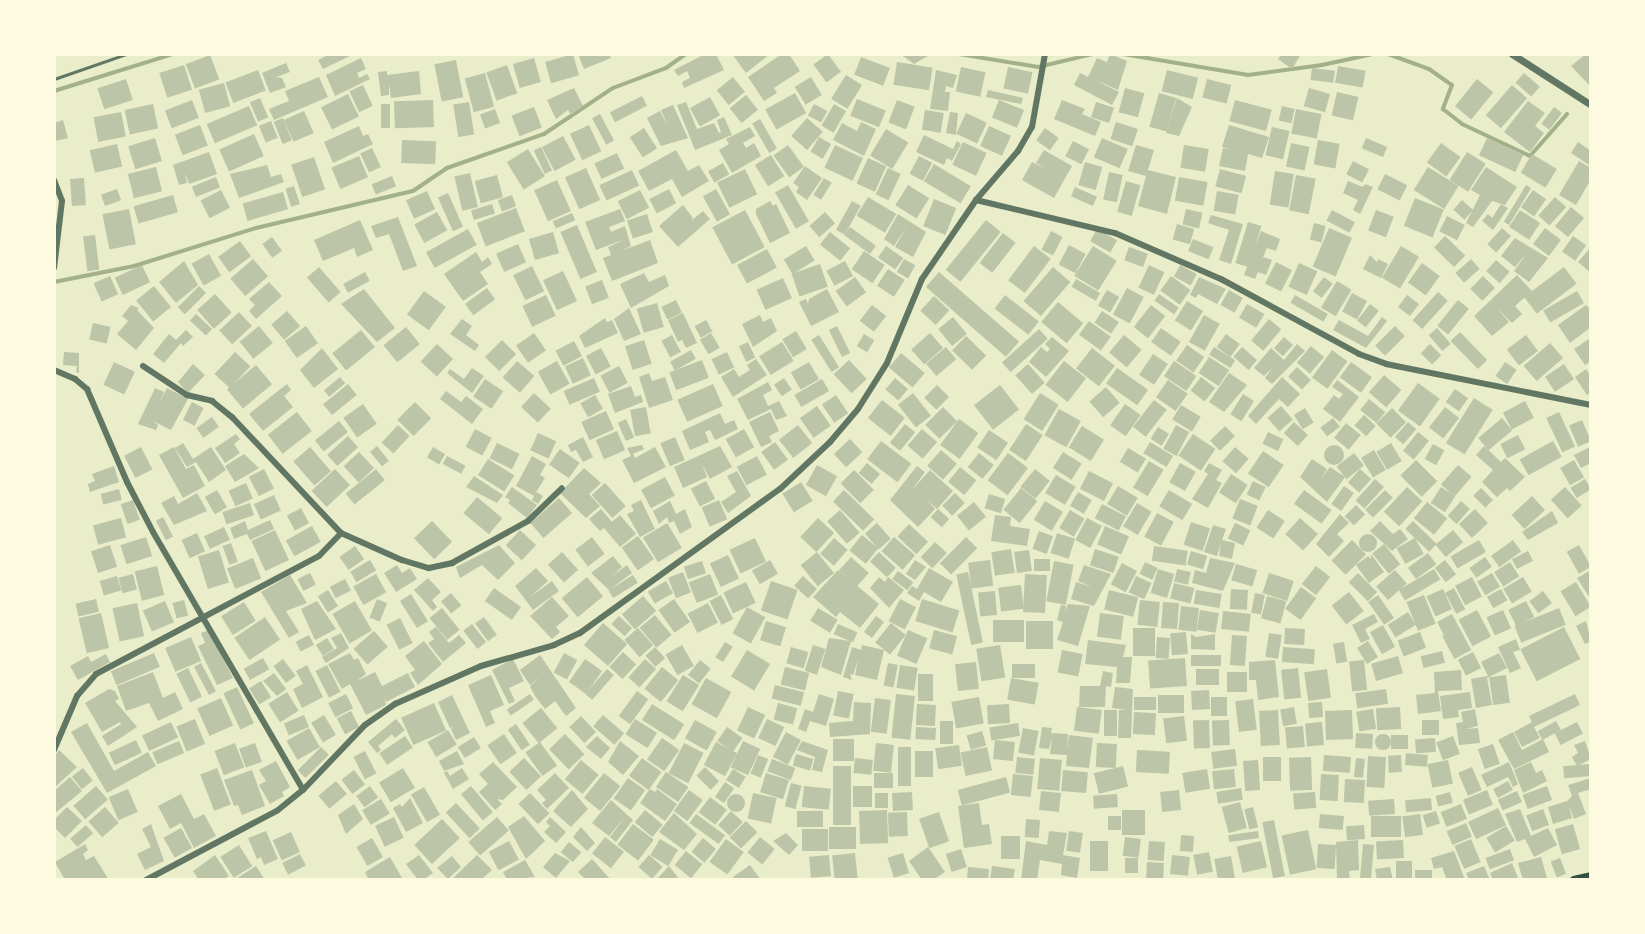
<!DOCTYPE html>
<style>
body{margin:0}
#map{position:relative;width:1645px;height:934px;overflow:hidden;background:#e9edc9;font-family:"Roboto Condensed",sans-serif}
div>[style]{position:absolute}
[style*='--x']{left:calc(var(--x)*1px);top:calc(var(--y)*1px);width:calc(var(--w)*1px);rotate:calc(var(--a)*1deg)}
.stream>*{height:4px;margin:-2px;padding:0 2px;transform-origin:2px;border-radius:2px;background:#a3b18a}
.building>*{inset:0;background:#bcc5a7;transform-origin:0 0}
.round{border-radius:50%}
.service>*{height:3px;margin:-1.5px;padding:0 1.5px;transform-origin:1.5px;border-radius:1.5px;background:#617663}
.minor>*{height:6px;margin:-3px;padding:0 3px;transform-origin:3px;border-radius:3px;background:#617663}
.tertiary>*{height:7px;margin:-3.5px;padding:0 3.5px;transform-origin:3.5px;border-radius:3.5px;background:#617663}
.secondary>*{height:8px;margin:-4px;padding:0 4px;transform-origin:4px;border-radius:4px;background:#344e41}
span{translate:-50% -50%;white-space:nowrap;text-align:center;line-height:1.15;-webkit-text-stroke:8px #fefae0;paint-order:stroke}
.frame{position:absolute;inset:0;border:56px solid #fefae0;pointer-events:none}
</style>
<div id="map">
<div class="stream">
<i style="--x:959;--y:54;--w:80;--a:9.3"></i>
<i style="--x:1038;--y:67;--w:57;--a:-13.3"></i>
<i style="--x:1123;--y:54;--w:127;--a:9.5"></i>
<i style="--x:1248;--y:75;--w:75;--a:-7.7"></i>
<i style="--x:1322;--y:65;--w:52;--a:-12.2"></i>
<i style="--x:1388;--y:54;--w:44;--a:20.1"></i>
<i style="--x:1429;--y:69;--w:28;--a:35"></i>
<i style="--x:1452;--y:85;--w:26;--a:111"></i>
<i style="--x:1443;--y:109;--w:24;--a:38"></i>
<i style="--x:1462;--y:124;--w:75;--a:25.2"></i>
<i style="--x:1530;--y:156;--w:56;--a:-48.6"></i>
<i style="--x:54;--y:91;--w:125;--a:-17.3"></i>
<i style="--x:54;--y:282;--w:82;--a:-11.3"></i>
<i style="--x:134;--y:266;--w:128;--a:-17.3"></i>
<i style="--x:256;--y:228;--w:161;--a:-13.3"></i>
<i style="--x:413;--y:191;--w:41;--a:-34.1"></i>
<i style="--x:447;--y:168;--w:103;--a:-19.3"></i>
<i style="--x:544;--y:134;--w:83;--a:-33.7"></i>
<i style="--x:613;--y:88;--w:57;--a:-20.7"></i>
<i style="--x:666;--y:68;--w:24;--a:-35"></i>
</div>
<div class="building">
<i style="clip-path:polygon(330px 54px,354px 54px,323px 69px,318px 60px)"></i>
<i style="left:573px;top:54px;width:22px;height:29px;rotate:74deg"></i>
<i style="clip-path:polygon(578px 54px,609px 54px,611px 58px,584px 69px)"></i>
<i style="clip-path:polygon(705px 54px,716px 54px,724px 70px,684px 88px,682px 82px,690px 78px,687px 71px,678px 76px,674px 70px)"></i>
<i style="clip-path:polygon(732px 54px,770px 54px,746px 73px)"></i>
<i style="clip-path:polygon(782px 54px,789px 54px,800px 71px,774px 88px,777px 93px,764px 101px,748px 77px)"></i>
<i style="left:828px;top:54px;width:22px;height:18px;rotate:54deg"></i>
<i style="clip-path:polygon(906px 54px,931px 54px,914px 64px,903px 56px)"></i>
<i style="clip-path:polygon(1110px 54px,1127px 61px,1118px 90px,1093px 79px,1119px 92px,1112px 105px,1074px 85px,1080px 73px,1088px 77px,1097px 58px,1121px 68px,1107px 62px)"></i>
<i style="clip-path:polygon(1282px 54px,1301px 54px,1292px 69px,1278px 59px)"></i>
<i style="clip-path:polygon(1586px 54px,1591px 55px,1591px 87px,1571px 66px)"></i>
<i style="left:210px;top:55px;width:26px;height:26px;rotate:69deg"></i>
<i style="left:861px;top:57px;width:31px;height:19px;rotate:21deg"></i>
<i style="clip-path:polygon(361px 58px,366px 69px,357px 73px,359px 78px,367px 74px,370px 79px,335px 96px,326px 75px)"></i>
<i style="left:534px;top:58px;width:25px;height:22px;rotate:74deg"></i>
<i style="left:456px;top:60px;width:38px;height:22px;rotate:79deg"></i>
<i style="left:897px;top:62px;width:36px;height:23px;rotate:9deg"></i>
<i style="clip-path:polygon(286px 63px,290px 72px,276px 77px,282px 78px,286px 87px,270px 93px,262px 73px)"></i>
<i style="left:184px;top:65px;width:26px;height:26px;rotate:72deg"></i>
<i style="left:507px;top:65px;width:30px;height:22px;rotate:70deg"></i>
<i style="left:1338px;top:66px;width:28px;height:17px;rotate:10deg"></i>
<i style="left:961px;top:67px;width:25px;height:25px;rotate:12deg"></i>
<i style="left:1008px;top:67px;width:25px;height:22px;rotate:12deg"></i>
<i style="left:1312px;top:68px;width:23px;height:12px;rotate:7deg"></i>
<i style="left:258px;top:70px;width:22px;height:35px;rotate:69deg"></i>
<i style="clip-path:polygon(936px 70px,957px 75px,953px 88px,946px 86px,945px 92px,950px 92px,948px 111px,930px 109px)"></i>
<i style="left:1167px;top:70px;width:32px;height:22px;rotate:14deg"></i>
<i style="clip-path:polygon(387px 71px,387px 75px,419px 71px,421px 94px,391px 98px,389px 84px,389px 95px,381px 96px,378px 72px)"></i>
<i style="left:485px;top:73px;width:35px;height:21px;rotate:75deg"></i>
<i style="left:1524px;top:73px;width:21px;height:13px;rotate:41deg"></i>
<i style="left:846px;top:75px;width:19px;height:28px;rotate:32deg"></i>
<i style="clip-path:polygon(319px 77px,328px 97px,274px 120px,269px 109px,289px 101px,285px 91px)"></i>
<i style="left:733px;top:77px;width:19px;height:21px;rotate:51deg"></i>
<i style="left:811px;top:77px;width:21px;height:19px;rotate:59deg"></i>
<i style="left:126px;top:79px;width:22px;height:30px;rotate:72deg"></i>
<i style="left:1207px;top:79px;width:25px;height:19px;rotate:14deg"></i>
<i style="left:1477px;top:79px;width:21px;height:35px;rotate:39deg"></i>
<i style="left:224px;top:83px;width:24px;height:26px;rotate:75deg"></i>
<i style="left:363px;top:85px;width:23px;height:15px;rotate:65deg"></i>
<i style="left:1512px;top:85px;width:20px;height:40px;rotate:41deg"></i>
<i style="clip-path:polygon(574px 88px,583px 106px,571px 115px,568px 110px,556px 119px,547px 100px)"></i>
<i style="left:1125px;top:88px;width:20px;height:25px;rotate:15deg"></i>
<i style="left:1309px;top:88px;width:22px;height:19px;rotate:16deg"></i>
<i style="clip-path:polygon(988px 90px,1023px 98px,1021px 104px,986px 97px)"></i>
<i style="left:1337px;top:92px;width:22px;height:24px;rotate:13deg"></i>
<i style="left:795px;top:93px;width:23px;height:34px;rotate:61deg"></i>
<i style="left:1159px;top:93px;width:18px;height:35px;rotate:16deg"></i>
<i style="left:348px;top:94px;width:25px;height:30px;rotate:64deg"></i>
<i style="left:746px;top:95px;width:19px;height:21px;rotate:51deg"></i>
<i style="left:642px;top:96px;width:11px;height:36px;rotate:63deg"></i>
<i style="left:710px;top:97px;width:21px;height:23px;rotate:61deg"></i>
<i style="left:260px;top:98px;width:21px;height:11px;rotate:67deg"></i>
<i style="clip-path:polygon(1177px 98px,1192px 107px,1179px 136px,1166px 133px)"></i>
<i style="left:857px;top:99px;width:31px;height:18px;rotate:22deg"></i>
<i style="left:192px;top:100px;width:19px;height:29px;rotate:69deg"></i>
<i style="left:433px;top:100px;width:27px;height:39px;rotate:88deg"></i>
<i style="left:897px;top:100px;width:19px;height:24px;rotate:21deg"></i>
<i style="left:999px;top:100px;width:27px;height:19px;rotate:22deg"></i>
<i style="clip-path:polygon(1062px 100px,1085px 109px,1082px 114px,1101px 122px,1095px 136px,1054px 119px)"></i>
<i style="left:1235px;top:100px;width:38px;height:22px;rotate:15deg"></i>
<i style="clip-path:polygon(1528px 101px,1545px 113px,1535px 126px,1544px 133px,1530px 152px,1504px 132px)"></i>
<i style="left:469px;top:102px;width:33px;height:16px;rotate:81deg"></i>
<i style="clip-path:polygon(686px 102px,697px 129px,714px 123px,719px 133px,721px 132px,717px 120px,724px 117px,732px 135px,695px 150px,677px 105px)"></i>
<i style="left:1096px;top:102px;width:19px;height:16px;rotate:18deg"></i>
<i style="left:153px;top:104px;width:25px;height:29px;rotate:78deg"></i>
<i style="left:381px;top:104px;width:9px;height:24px"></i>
<i style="left:814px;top:104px;width:15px;height:13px;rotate:28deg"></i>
<i style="left:834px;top:104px;width:14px;height:25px;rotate:30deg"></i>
<i style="clip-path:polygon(673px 105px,688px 138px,661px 146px,647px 118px,660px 111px,668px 126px,661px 110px)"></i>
<i style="left:249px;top:106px;width:21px;height:46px;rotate:67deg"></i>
<i style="left:1282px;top:106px;width:13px;height:15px;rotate:13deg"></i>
<i style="left:534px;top:107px;width:22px;height:24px;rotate:69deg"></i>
<i style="left:1554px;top:107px;width:10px;height:21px;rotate:37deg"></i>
<i style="left:495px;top:109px;width:15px;height:16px;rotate:70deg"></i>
<i style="left:1296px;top:109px;width:26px;height:25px;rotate:11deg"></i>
<i style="left:925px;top:110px;width:19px;height:20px;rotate:9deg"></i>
<i style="left:304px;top:111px;width:24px;height:22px;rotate:66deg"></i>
<i style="left:121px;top:112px;width:25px;height:28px;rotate:79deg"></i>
<i style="clip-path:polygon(950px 112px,958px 113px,956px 135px,946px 133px)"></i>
<i style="left:966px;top:113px;width:23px;height:23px;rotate:25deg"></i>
<i style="left:600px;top:114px;width:30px;height:9px;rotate:62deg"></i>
<i style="left:283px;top:118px;width:24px;height:10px;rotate:68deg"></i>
<i style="left:807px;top:118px;width:21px;height:24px;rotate:41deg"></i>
<i style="left:760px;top:119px;width:34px;height:9px;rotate:60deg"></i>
<i style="clip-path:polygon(63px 120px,68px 138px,55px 141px,54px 123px)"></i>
<i style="left:271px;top:121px;width:18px;height:13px;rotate:68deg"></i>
<i style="clip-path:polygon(861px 122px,876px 129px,864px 156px,833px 140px,842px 123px,857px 131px)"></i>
<i style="left:1116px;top:122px;width:23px;height:18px;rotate:18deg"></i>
<i style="left:200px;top:125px;width:22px;height:27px;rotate:69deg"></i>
<i style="left:589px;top:125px;width:29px;height:21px;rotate:65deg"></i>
<i style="clip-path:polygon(1229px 125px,1269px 137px,1262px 158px,1248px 154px,1245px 171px,1219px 166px,1223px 148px,1234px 150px,1222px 147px)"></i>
<i style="clip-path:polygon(359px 126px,363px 136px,368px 134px,373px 144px,333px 163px,324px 142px)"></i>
<i style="left:989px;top:126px;width:24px;height:22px;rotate:24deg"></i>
<i style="clip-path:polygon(750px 127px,755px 136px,743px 143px,746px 148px,754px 143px,761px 156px,732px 173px,719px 150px,729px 144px,726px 139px)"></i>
<i style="left:1272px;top:127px;width:18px;height:29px;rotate:13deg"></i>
<i style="left:644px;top:128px;width:24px;height:17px;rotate:57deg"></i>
<i style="left:1045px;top:128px;width:17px;height:15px;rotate:36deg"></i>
<i style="left:886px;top:129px;width:26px;height:31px;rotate:31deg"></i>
<i style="left:254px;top:134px;width:24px;height:38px;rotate:66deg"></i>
<i style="clip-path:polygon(924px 135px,953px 149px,957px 141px,961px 144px,952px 161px,947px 158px,944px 165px,916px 152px)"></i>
<i style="left:563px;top:136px;width:27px;height:24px;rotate:62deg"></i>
<i style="left:819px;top:137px;width:14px;height:17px;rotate:30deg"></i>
<i style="left:155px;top:138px;width:24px;height:28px;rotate:73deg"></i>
<i style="left:1102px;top:138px;width:28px;height:21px;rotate:23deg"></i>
<i style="left:1366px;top:138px;width:23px;height:11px;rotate:23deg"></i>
<i style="left:1487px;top:138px;width:40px;height:19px;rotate:25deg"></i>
<i style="left:402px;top:140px;width:34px;height:23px;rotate:2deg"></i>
<i style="left:1318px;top:140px;width:22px;height:25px;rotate:10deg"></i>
<i style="left:1073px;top:141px;width:18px;height:17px;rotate:27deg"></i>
<i style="left:963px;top:142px;width:26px;height:25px;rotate:25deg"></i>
<i style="clip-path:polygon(1578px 142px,1591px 151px,1589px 165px,1571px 153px)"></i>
<i style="left:1291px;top:143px;width:19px;height:24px;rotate:12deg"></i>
<i style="left:1441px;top:143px;width:24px;height:24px;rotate:36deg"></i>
<i style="left:117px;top:144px;width:23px;height:28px;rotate:77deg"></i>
<i style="left:788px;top:145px;width:27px;height:18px;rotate:54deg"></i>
<i style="left:835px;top:145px;width:31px;height:25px;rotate:25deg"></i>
<i style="clip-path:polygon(1136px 145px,1154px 150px,1148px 170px,1176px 177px,1167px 214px,1138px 206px,1146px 176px,1128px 171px)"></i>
<i style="left:1184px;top:145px;width:25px;height:23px;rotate:9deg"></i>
<i style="left:541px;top:147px;width:26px;height:8px;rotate:65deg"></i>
<i style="left:372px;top:148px;width:21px;height:13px;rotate:65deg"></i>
<i style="left:528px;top:149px;width:32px;height:25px;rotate:58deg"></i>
<i style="clip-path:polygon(676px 150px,688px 171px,699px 165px,709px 181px,682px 197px,672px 179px,649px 191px,638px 171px)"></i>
<i style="clip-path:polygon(1044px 150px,1072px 166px,1054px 198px,1022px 180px,1032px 162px,1048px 170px,1036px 163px)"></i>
<i style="clip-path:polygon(209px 152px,217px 174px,189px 184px,185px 173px,187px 183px,179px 185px,173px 165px)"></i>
<i style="left:1467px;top:152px;width:22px;height:33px;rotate:32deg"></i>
<i style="left:617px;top:153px;width:17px;height:25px;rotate:65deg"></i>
<i style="left:1532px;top:154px;width:29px;height:22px;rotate:31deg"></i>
<i style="left:771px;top:155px;width:25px;height:19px;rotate:58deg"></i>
<i style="left:359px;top:156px;width:23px;height:30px;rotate:67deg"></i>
<i style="left:919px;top:156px;width:15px;height:20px;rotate:28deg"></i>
<i style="left:314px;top:157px;width:34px;height:24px;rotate:71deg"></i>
<i style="left:868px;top:158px;width:20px;height:28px;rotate:24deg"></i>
<i style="left:1353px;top:161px;width:18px;height:15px;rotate:27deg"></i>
<i style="clip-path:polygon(1579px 161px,1591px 168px,1591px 179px,1576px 205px,1559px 195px)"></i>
<i style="left:1085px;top:162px;width:18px;height:24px;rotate:16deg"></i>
<i style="left:723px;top:163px;width:13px;height:17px;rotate:61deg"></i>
<i style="left:934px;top:164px;width:43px;height:20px;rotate:31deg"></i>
<i style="clip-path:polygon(267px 165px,271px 177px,281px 174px,284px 182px,239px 198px,230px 174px)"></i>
<i style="clip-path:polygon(805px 166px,822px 178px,807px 200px,796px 192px,799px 187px,793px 183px)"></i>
<i style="left:156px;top:167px;width:25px;height:29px;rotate:76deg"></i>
<i style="left:1428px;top:167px;width:36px;height:27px;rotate:32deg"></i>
<i style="clip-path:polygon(1486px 167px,1517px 187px,1505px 205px,1492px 201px,1473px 227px,1466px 223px,1480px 195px,1471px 190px)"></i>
<i style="left:586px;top:168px;width:35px;height:23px;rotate:66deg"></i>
<i style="left:888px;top:168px;width:14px;height:29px;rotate:25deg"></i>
<i style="left:745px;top:169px;width:28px;height:31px;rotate:64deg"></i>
<i style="left:1220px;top:169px;width:27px;height:18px;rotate:15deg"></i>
<i style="left:632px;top:170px;width:17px;height:36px;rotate:65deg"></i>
<i style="left:1275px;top:171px;width:19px;height:34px;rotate:9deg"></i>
<i style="left:1109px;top:172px;width:14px;height:28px;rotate:12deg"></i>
<i style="left:470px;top:173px;width:35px;height:16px;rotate:77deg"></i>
<i style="left:1385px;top:174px;width:25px;height:17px;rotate:27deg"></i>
<i style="left:497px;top:175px;width:23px;height:23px;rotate:75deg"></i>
<i style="left:1296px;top:175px;width:20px;height:36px;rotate:11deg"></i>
<i style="left:392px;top:176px;width:11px;height:22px;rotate:68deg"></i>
<i style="left:216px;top:177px;width:11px;height:26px;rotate:68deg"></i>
<i style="left:1179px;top:177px;width:29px;height:24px;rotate:10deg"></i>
<i style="left:84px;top:178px;width:27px;height:14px;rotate:86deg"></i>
<i style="left:824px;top:178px;width:9px;height:20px;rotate:32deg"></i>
<i style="left:557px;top:180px;width:34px;height:25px;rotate:66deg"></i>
<i style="left:1126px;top:181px;width:15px;height:32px;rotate:16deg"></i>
<i style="clip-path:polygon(1348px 181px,1363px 187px,1365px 184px,1373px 187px,1360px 214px,1353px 210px,1358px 200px,1343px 193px)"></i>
<i style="left:788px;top:185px;width:42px;height:15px;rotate:60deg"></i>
<i style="left:908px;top:185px;width:25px;height:24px;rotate:32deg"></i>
<i style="left:1526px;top:185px;width:6px;height:43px;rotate:31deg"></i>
<i style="left:294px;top:186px;width:19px;height:9px;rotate:72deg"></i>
<i style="left:1075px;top:187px;width:24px;height:10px;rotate:24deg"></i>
<i style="left:117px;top:189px;width:12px;height:17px;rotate:70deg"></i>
<i style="left:669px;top:189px;width:16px;height:22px;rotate:63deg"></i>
<i style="left:716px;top:189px;width:29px;height:15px;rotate:61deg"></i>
<i style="left:221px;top:190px;width:20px;height:23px;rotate:63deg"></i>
<i style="left:640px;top:190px;width:20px;height:25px;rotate:63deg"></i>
<i style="left:1533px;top:190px;width:16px;height:21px;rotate:35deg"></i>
<i style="left:427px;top:191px;width:20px;height:23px;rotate:66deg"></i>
<i style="left:1217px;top:191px;width:22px;height:20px;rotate:10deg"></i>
<i style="left:283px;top:192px;width:18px;height:42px;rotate:74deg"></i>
<i style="left:448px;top:193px;width:37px;height:11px;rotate:66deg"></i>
<i style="left:173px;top:195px;width:18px;height:41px;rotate:74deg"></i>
<i style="left:512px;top:195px;width:12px;height:15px;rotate:70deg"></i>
<i style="left:868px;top:197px;width:33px;height:22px;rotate:31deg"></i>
<i style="left:1555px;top:197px;width:15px;height:25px;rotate:42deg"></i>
<i style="left:1415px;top:198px;width:31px;height:30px;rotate:22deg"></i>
<i style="left:934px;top:199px;width:24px;height:29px;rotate:22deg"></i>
<i style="left:1462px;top:200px;width:15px;height:13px;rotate:42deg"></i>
<i style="clip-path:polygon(770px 201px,773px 206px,776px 204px,790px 233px,770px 243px,756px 214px,756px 209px)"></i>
<i style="left:852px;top:201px;width:10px;height:33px;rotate:29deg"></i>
<i style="left:492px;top:204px;width:10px;height:22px;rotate:73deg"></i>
<i style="clip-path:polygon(1501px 204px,1508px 208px,1493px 230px,1482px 221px,1488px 214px,1492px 218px)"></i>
<i style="clip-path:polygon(683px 205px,693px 218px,691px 221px,703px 211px,710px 219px,678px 247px,659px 226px)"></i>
<i style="left:1571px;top:207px;width:17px;height:25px;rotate:40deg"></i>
<i style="left:516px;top:208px;width:25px;height:42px;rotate:69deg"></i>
<i style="left:129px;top:209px;width:36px;height:27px;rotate:79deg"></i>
<i style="clip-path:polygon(620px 209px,625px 221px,609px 227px,611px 232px,625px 226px,631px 246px,621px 251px,650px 240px,658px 263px,612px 281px,603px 258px,611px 255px,608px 247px,625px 239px,596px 250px,585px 222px)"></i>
<i style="left:1186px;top:209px;width:17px;height:16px;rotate:13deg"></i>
<i style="left:745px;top:210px;width:42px;height:37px;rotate:62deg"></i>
<i style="left:1332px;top:210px;width:26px;height:12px;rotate:28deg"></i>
<i style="left:1376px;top:210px;width:19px;height:22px;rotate:21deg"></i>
<i style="left:1520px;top:210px;width:24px;height:20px;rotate:33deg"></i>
<i style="left:437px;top:212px;width:21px;height:26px;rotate:61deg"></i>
<i style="left:825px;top:212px;width:15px;height:21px;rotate:48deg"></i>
<i style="left:572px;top:213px;width:8px;height:21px;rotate:67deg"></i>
<i style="left:647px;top:214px;width:19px;height:21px;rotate:72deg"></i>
<i style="clip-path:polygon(898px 214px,926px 232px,913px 257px,895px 247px,907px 226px,894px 246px,884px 239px)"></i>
<i style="clip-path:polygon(1211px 215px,1243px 224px,1231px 264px,1219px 260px,1229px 230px,1208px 223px)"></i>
<i style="left:1447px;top:216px;width:20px;height:17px;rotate:27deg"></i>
<i style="clip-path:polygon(398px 217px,417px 266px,403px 271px,389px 234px,376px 238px,371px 226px)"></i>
<i style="clip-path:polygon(360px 220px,373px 250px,357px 257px,354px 248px,323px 261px,314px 240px)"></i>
<i style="left:986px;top:220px;width:19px;height:64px;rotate:39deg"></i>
<i style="left:1248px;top:222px;width:14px;height:43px;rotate:17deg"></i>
<i style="left:1314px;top:223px;width:12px;height:17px;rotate:14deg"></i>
<i style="left:1177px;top:224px;width:18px;height:16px;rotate:16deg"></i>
<i style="left:577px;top:225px;width:51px;height:18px;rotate:67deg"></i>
<i style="left:850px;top:227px;width:32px;height:10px;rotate:36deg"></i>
<i style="left:1329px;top:228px;width:25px;height:42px;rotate:23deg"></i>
<i style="left:1502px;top:228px;width:12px;height:22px;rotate:42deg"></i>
<i style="left:1545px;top:228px;width:20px;height:20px;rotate:37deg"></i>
<i style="left:468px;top:229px;width:18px;height:48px;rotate:61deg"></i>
<i style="left:1097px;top:229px;width:23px;height:14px;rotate:29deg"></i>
<i style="left:1051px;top:231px;width:13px;height:21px;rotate:27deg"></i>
<i style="clip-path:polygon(1261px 231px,1280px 239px,1276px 251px,1267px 248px,1263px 257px,1272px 260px,1266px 275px,1258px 272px,1255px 279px,1244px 275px)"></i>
<i style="left:553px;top:232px;width:22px;height:25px;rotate:74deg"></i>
<i style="left:830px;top:232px;width:26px;height:16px;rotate:39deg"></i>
<i style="left:1003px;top:233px;width:16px;height:38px;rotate:38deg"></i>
<i style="left:95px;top:235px;width:35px;height:12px;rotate:83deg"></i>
<i style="left:1445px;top:236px;width:28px;height:16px;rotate:44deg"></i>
<i style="left:1573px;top:236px;width:16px;height:19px;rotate:35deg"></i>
<i style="left:272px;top:237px;width:17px;height:12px;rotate:54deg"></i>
<i style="clip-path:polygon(1515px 238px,1548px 258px,1529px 282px,1514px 271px,1527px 253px,1515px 267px,1501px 256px)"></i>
<i style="left:1193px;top:239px;width:22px;height:13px;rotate:22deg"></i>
<i style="left:240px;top:241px;width:19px;height:27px;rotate:54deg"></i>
<i style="left:518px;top:244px;width:20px;height:24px;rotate:66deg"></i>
<i style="left:1069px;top:245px;width:19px;height:22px;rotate:28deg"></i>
<i style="left:806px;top:246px;width:17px;height:26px;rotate:59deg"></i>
<i style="left:886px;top:246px;width:21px;height:14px;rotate:35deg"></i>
<i style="left:1034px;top:246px;width:21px;height:43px;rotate:37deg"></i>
<i style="left:1093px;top:246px;width:28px;height:35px;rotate:32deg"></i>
<i style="left:1401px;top:246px;width:21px;height:37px;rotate:31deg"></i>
<i style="left:1129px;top:247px;width:20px;height:14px;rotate:20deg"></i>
<i style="clip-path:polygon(1591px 247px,1591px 273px,1578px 262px)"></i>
<i style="left:767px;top:249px;width:21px;height:34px;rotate:62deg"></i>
<i style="left:864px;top:251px;width:25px;height:22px;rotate:34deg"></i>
<i style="clip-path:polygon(476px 252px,482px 262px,488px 257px,492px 264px,480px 272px,488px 284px,463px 301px,444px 274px)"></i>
<i style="left:209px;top:254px;width:25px;height:20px;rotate:61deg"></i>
<i style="clip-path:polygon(1370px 255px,1377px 262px,1378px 259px,1388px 264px,1381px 278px,1363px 269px)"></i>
<i style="left:253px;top:259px;width:23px;height:30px;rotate:49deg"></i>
<i style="left:904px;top:259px;width:13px;height:15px;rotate:29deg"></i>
<i style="left:1471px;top:259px;width:13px;height:21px;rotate:48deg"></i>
<i style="left:1496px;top:260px;width:18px;height:15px;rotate:41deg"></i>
<i style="clip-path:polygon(184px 261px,198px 285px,176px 303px,159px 282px)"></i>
<i style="left:845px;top:261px;width:17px;height:21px;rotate:62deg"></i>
<i style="left:1276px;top:262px;width:18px;height:24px;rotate:27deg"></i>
<i style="left:1299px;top:263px;width:20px;height:26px;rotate:24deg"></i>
<i style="left:1422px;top:263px;width:22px;height:24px;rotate:36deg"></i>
<i style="left:820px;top:264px;width:24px;height:30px;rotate:71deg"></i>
<i style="left:142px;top:265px;width:19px;height:30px;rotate:65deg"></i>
<i style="left:1149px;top:265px;width:17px;height:25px;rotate:25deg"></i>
<i style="left:1180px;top:265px;width:19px;height:13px;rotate:28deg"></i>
<i style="left:532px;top:266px;width:28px;height:21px;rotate:64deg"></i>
<i style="left:319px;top:267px;width:33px;height:16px;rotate:49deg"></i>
<i style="left:1053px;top:267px;width:23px;height:45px;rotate:41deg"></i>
<i style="left:1564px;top:267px;width:21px;height:50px;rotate:53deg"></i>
<i style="left:888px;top:269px;width:20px;height:20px;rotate:33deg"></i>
<i style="left:563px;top:271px;width:33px;height:22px;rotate:65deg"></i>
<i style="left:365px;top:272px;width:10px;height:25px;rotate:61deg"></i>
<i style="left:939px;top:272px;width:106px;height:20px;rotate:41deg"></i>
<i style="clip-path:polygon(644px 273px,649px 282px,665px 275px,669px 286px,631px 308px,620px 284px)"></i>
<i style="clip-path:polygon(1517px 275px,1532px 291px,1515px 306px,1522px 314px,1512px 323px,1497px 308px,1509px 322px,1492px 336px,1474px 316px)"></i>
<i style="left:110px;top:276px;width:20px;height:18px;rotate:66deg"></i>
<i style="left:1171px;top:276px;width:24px;height:18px;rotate:36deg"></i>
<i style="left:1483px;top:276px;width:17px;height:18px;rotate:45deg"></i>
<i style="left:855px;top:277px;width:19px;height:24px;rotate:54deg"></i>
<i style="clip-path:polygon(1199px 277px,1226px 289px,1217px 304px,1198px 294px,1196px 298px,1190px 295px)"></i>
<i style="left:1324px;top:277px;width:11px;height:18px;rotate:38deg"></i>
<i style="left:783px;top:278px;width:22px;height:29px;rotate:66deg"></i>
<i style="left:1076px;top:279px;width:28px;height:9px;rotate:30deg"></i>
<i style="left:602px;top:280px;width:19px;height:18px;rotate:69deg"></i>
<i style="left:1337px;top:281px;width:17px;height:31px;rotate:31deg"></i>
<i style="clip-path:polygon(269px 282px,282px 296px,256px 319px,249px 311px,255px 305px,249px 299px)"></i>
<i style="left:154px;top:286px;width:27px;height:23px;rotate:51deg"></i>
<i style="left:199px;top:286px;width:10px;height:30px;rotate:45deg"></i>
<i style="left:487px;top:288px;width:14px;height:27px;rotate:54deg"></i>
<i style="left:1127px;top:288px;width:19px;height:30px;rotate:28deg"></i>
<i style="clip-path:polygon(364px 289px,395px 328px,377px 342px,341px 304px)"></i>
<i style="clip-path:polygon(827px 289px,839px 312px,811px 326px,799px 302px,806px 299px,808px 304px,809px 299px)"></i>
<i style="left:1107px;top:290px;width:14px;height:18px;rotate:30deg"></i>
<i style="left:1229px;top:290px;width:16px;height:17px;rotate:30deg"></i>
<i style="left:424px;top:291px;width:27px;height:29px;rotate:36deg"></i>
<i style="left:1577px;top:291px;width:14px;height:39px;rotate:60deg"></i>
<i style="left:1438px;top:292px;width:13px;height:38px;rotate:42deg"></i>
<i style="left:1352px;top:293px;width:17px;height:21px;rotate:28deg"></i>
<i style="left:215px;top:294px;width:25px;height:24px;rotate:48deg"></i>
<i style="left:1159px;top:294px;width:24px;height:8px;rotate:35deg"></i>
<i style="left:546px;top:295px;width:23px;height:26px;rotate:65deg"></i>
<i style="left:1005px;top:295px;width:43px;height:17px;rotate:38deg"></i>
<i style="left:1295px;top:295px;width:38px;height:9px;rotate:30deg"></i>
<i style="left:1407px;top:295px;width:15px;height:15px;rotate:37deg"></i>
<i style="left:934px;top:296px;width:21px;height:20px;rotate:43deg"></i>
<i style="left:676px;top:300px;width:14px;height:16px;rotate:65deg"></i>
<i style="left:1458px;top:300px;width:14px;height:33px;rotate:39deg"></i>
<i style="left:1187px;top:301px;width:19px;height:23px;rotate:32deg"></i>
<i style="left:1058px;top:302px;width:33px;height:26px;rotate:40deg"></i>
<i style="left:657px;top:303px;width:25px;height:21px;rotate:74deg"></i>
<i style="left:1247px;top:304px;width:20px;height:16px;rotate:30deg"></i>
<i style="left:1370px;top:304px;width:11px;height:21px;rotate:38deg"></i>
<i style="clip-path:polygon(131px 305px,139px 308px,137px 310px,154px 328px,136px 350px,117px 334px,128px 321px,122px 316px)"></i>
<i style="left:872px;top:305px;width:18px;height:20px;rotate:38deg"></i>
<i style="left:1151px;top:305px;width:18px;height:28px;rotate:38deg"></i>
<i style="clip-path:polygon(1586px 305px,1591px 310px,1591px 327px,1570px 343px,1558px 325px)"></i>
<i style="clip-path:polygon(629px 308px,641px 334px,624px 341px,614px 319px)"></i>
<i style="left:287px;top:311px;width:20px;height:21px;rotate:49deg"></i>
<i style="left:1102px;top:311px;width:20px;height:14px;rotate:33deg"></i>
<i style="left:239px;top:312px;width:19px;height:27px;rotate:47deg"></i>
<i style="clip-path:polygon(683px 313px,697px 343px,686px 348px,682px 340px,678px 342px,668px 320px)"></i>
<i style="left:196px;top:314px;width:22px;height:9px;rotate:43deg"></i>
<i style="clip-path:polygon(760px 315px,763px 322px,771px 318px,777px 331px,753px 347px,742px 324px)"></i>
<i style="left:1204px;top:315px;width:18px;height:31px;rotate:29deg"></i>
<i style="left:953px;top:317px;width:22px;height:19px;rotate:51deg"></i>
<i style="clip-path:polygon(1382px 317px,1387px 321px,1366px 348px,1333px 330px,1339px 320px,1368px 336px)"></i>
<i style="clip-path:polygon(605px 318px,607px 322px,612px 320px,618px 333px,585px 348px,579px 336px)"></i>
<i style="clip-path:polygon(462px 319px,472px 326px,466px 335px,479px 345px,475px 351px,450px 334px)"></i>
<i style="left:1269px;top:319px;width:16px;height:28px;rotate:40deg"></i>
<i style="left:706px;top:320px;width:13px;height:13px;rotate:61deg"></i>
<i style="left:1089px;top:321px;width:27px;height:17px;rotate:36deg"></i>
<i style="left:93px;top:323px;width:18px;height:17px;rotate:13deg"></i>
<i style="left:259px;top:326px;width:22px;height:25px;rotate:51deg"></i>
<i style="left:306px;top:326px;width:21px;height:26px;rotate:55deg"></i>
<i style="left:837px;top:326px;width:30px;height:9px;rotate:64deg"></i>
<i style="left:1395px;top:326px;width:14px;height:28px;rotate:45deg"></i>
<i style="left:406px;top:327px;width:22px;height:29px;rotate:51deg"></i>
<i style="left:1161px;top:328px;width:24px;height:17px;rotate:35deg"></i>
<i style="left:1437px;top:328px;width:21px;height:11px;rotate:49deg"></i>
<i style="left:1039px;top:329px;width:13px;height:50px;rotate:48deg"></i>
<i style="clip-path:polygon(186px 330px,193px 337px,183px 346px,181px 343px,164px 363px,153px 354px,169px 334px,176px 340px)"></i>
<i style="left:361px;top:330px;width:22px;height:37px;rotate:51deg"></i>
<i style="left:796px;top:331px;width:21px;height:16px;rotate:59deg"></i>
<i style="left:1460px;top:332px;width:39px;height:13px;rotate:46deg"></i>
<i style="left:534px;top:333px;width:21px;height:22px;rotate:55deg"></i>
<i style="left:711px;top:333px;width:17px;height:13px;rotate:59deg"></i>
<i style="left:930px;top:333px;width:20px;height:25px;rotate:49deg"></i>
<i style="left:864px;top:334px;width:12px;height:14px;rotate:31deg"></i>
<i style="left:1226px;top:334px;width:17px;height:16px;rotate:36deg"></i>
<i style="left:672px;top:335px;width:19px;height:12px;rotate:62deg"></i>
<i style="left:819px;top:335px;width:38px;height:9px;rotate:58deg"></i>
<i style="left:1124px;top:335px;width:23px;height:23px;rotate:40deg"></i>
<i style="left:1526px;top:335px;width:20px;height:24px;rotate:53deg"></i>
<i style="left:966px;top:336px;width:28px;height:20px;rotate:44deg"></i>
<i style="clip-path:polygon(1052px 337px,1069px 351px,1046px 377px,1029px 362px,1041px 347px,1047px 352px,1050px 349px,1045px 344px)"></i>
<i style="left:1284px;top:337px;width:12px;height:15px;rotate:42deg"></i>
<i style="clip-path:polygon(1589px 339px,1591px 361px,1585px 365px,1574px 349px)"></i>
<i style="left:502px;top:340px;width:20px;height:24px;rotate:45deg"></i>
<i style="left:644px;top:340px;width:25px;height:20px;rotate:72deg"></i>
<i style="left:574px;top:341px;width:17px;height:21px;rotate:62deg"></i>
<i style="left:748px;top:342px;width:17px;height:10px;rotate:65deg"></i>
<i style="left:782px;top:342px;width:22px;height:27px;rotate:58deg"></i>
<i style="left:1550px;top:343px;width:20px;height:35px;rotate:49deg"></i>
<i style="left:437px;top:344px;width:22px;height:24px;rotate:43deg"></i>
<i style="clip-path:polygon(1297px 344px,1305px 351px,1272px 384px,1265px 378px,1272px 368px,1264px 376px,1254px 368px,1271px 348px,1284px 360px)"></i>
<i style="left:1430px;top:344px;width:16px;height:13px;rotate:45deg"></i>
<i style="left:1187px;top:345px;width:21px;height:19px;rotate:35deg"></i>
<i style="left:1311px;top:346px;width:17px;height:22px;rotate:40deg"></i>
<i style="left:946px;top:347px;width:16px;height:26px;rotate:50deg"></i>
<i style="left:1214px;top:347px;width:25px;height:9px;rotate:32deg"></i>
<i style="left:1242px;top:347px;width:20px;height:13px;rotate:41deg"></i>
<i style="clip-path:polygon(322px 348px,338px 369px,314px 388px,300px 370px)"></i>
<i style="left:601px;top:348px;width:21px;height:17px;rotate:62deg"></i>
<i style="left:1092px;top:348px;width:29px;height:26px;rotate:38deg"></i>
<i style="left:691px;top:350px;width:10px;height:24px;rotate:61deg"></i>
<i style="left:1332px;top:350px;width:19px;height:34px;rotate:36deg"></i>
<i style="clip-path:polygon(64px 352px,79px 353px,79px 373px,76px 372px,77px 366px,63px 365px)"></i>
<i style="left:235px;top:352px;width:21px;height:30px;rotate:43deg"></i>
<i style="left:727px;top:352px;width:17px;height:17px;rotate:65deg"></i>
<i style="left:901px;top:353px;width:31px;height:19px;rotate:40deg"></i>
<i style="left:1153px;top:354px;width:18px;height:25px;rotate:34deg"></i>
<i style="left:1209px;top:357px;width:24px;height:19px;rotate:33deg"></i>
<i style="left:583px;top:358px;width:19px;height:20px;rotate:65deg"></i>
<i style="clip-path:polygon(756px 359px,767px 375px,733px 397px,721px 377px,734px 369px,739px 377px,750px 370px,747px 365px)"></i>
<i style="left:702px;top:360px;width:19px;height:35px;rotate:69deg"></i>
<i style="left:849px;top:360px;width:26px;height:21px;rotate:47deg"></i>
<i style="left:517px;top:361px;width:23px;height:22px;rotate:41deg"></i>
<i style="left:557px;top:361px;width:26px;height:22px;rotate:61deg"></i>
<i style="left:1064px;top:361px;width:28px;height:30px;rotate:38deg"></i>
<i style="left:1174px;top:361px;width:27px;height:18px;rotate:34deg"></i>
<i style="left:114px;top:362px;width:23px;height:25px;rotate:25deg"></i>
<i style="left:809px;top:362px;width:20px;height:21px;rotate:60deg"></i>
<i style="left:1351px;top:362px;width:26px;height:19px;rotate:36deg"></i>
<i style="left:1505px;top:362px;width:14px;height:17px;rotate:34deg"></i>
<i style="clip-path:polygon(193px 364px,205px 375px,188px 393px,178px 382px)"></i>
<i style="left:1028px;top:364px;width:25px;height:17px;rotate:48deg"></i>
<i style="left:1564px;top:364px;width:18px;height:23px;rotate:56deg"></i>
<i style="left:256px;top:365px;width:25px;height:38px;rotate:50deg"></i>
<i style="left:619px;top:366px;width:19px;height:21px;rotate:62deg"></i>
<i style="left:1297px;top:367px;width:19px;height:13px;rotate:43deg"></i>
<i style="clip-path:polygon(472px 368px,484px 376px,472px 393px,447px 373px,450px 369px,464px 379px)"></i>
<i style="left:1117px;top:368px;width:38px;height:19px;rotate:35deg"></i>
<i style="clip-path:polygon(1586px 369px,1591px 377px,1591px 393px,1587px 395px,1575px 377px)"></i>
<i style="clip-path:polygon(649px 373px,652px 381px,665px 377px,673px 400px,649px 408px,639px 377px)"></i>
<i style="clip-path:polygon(1229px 373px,1247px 385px,1224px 412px,1209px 402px)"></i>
<i style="left:1384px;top:375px;width:23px;height:23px;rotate:41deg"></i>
<i style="left:340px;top:377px;width:8px;height:21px;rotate:50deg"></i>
<i style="left:1201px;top:377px;width:18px;height:17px;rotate:38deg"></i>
<i style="clip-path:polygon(1282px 377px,1300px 394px,1288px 407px,1279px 399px,1256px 424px,1248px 416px)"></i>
<i style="left:594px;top:378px;width:15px;height:33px;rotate:67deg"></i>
<i style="left:784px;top:378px;width:14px;height:12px;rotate:56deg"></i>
<i style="left:895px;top:378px;width:17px;height:15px;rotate:40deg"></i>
<i style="left:485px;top:379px;width:22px;height:21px;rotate:34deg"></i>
<i style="left:822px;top:379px;width:14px;height:32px;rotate:60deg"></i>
<i style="left:1168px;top:380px;width:24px;height:21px;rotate:35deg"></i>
<i style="clip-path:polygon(1337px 380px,1359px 397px,1340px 422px,1323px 409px,1334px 395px,1339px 399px,1343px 394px,1332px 387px)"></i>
<i style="clip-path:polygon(768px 382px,772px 390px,763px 395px,768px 406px,779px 401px,787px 416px,776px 420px,771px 409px,748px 420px,737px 399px)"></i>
<i style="left:1418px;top:383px;width:27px;height:34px;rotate:36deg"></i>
<i style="clip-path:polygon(287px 384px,291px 390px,284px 396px,293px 407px,263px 431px,249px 414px)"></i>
<i style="left:348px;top:384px;width:14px;height:32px;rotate:51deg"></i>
<i style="left:713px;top:384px;width:24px;height:39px;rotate:66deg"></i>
<i style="left:937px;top:385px;width:17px;height:18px;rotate:45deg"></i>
<i style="left:1000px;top:385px;width:31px;height:33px;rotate:52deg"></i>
<i style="clip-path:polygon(631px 386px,635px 397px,641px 395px,643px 402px,615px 413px,608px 394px)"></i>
<i style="left:1106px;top:387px;width:21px;height:22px;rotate:49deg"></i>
<i style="clip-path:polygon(155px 388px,164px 392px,159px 403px,167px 388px,188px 399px,171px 430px,153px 421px,158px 425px,156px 430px,138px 424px)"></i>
<i style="left:1455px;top:389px;width:16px;height:16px;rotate:35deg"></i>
<i style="clip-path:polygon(446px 391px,461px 402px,466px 396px,483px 409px,472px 424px,440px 399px)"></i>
<i style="left:534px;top:393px;width:23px;height:19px;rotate:43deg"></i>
<i style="left:913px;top:393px;width:29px;height:19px;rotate:52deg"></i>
<i style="left:1040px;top:393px;width:22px;height:31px;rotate:32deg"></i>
<i style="left:1243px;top:394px;width:13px;height:24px;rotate:32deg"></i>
<i style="left:595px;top:395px;width:16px;height:17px;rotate:60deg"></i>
<i style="left:836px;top:395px;width:22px;height:17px;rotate:56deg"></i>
<i style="left:1474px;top:398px;width:22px;height:53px;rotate:32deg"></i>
<i style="left:1369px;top:399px;width:21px;height:14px;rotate:39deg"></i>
<i style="left:882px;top:400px;width:29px;height:23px;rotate:38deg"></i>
<i style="left:1154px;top:400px;width:16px;height:34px;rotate:38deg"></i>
<i style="left:1525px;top:401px;width:19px;height:25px;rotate:62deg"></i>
<i style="left:192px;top:402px;width:13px;height:20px;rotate:27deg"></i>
<i style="left:415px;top:402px;width:23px;height:25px;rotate:45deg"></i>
<i style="left:363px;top:404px;width:24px;height:24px;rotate:55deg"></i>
<i style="left:1125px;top:404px;width:19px;height:26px;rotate:35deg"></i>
<i style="left:1181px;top:405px;width:23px;height:17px;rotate:31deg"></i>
<i style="left:817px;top:406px;width:24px;height:21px;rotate:55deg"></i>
<i style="left:1281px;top:406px;width:18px;height:18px;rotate:49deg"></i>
<i style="left:646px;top:407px;width:27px;height:16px;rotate:80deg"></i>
<i style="left:943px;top:407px;width:20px;height:25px;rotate:45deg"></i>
<i style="left:1445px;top:407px;width:18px;height:26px;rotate:38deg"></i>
<i style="left:1305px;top:408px;width:17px;height:13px;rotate:59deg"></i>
<i style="left:1392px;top:408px;width:20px;height:22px;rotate:45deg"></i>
<i style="left:1059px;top:409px;width:25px;height:30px;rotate:29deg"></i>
<i style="left:606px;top:411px;width:20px;height:27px;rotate:66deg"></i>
<i style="left:297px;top:412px;width:24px;height:37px;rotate:52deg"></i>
<i style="clip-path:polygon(770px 412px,779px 431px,769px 436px,772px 442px,761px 447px,749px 422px)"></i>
<i style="left:1559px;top:412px;width:38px;height:14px;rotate:65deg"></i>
<i style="clip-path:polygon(720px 413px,725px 424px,734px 420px,738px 429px,715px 440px,710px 430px,705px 432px,709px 442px,690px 450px,682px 431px)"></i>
<i style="left:1364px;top:415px;width:16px;height:14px;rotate:43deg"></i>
<i style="left:212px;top:417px;width:12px;height:19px;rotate:55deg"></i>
<i style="left:1333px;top:418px;width:11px;height:16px;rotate:52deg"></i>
<i style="left:1502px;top:418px;width:16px;height:31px;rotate:50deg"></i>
<i style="left:626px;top:419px;width:20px;height:9px;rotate:66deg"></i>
<i style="left:959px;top:419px;width:24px;height:32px;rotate:36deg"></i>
<i style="left:1582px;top:420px;width:23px;height:14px;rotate:67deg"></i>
<i style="left:339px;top:421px;width:14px;height:31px;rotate:51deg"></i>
<i style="left:1294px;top:422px;width:19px;height:15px;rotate:43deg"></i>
<i style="left:1408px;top:422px;width:11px;height:20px;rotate:41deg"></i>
<i style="left:1346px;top:423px;width:19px;height:19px;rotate:39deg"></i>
<i style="left:905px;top:424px;width:13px;height:24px;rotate:39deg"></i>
<i style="left:1026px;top:424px;width:20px;height:31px;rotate:33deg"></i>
<i style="left:398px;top:425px;width:16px;height:24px;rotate:43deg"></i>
<i style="left:798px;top:425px;width:23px;height:24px;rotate:52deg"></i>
<i style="left:1176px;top:425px;width:15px;height:27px;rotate:28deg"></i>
<i style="left:1082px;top:426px;width:26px;height:25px;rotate:32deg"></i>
<i style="left:1225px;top:426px;width:14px;height:21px;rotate:45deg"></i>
<i style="left:1158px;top:427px;width:13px;height:14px;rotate:32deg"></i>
<i style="left:475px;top:429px;width:19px;height:20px;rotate:28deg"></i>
<i style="left:744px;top:429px;width:21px;height:21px;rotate:61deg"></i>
<i style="left:922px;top:429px;width:20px;height:22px;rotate:41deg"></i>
<i style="left:989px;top:430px;width:23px;height:21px;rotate:34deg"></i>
<i style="left:617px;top:431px;width:21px;height:23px;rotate:67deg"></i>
<i style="left:1268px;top:432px;width:17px;height:13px;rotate:25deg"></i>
<i style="left:1418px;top:432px;width:14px;height:24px;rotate:39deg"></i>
<i style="left:538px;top:433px;width:20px;height:19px;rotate:24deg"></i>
<i style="clip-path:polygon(236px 434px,240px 439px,234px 444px,240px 453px,225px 463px,215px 448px)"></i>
<i style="left:1193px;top:434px;width:27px;height:26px;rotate:34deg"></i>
<i style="left:1518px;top:435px;width:16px;height:20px;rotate:63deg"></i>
<i style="left:348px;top:436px;width:15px;height:28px;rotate:48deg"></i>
<i style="clip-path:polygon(583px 437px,593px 457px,583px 462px,576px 450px,571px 452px,568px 445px)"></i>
<i style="left:675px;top:437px;width:25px;height:16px;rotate:67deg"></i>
<i style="left:850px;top:439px;width:18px;height:22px;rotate:47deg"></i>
<i style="left:881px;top:441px;width:38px;height:23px;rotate:37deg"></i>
<i style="left:1553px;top:441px;width:18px;height:38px;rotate:61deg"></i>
<i style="left:775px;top:442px;width:22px;height:17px;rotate:54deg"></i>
<i style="left:1150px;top:442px;width:27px;height:13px;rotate:31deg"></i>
<i style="clip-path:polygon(183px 443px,193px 459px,211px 447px,226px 470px,209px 482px,196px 462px,187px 467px,175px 448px)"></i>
<i style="left:497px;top:443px;width:25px;height:17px;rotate:26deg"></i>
<i style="left:1391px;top:443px;width:21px;height:17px;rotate:59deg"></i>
<i style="left:1433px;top:444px;width:13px;height:17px;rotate:29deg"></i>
<i style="clip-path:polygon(642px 445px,644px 449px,633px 454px,635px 458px,655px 447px,666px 467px,634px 483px,622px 460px,631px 456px,627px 448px)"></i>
<i class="round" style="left:1324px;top:445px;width:20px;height:20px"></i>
<i style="left:377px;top:446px;width:19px;height:9px;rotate:51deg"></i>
<i style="clip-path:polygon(720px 446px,732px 467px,710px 479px,702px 464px,707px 477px,683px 488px,674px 467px)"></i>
<i style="clip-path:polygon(1484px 446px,1501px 462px,1505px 458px,1525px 477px,1510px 491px,1507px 488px,1497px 497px,1482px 482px,1493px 470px,1476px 455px)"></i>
<i style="left:141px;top:447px;width:25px;height:19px;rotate:63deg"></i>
<i style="clip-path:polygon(174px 447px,186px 469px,194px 465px,205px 486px,183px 498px,159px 455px)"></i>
<i style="left:310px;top:447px;width:32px;height:22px;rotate:49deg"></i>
<i style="left:433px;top:447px;width:14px;height:12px;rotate:30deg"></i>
<i style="left:1235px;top:447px;width:18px;height:19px;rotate:41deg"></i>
<i style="clip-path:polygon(1590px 447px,1591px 463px,1581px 468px,1574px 455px)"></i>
<i style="left:1128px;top:448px;width:21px;height:16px;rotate:31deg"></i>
<i style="left:560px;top:449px;width:24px;height:19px;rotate:35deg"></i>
<i style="left:941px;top:450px;width:21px;height:21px;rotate:41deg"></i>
<i style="left:1374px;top:450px;width:23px;height:15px;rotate:59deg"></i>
<i style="left:1263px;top:451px;width:25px;height:27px;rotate:34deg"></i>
<i style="left:359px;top:452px;width:22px;height:21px;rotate:47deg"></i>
<i style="left:1063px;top:452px;width:22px;height:19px;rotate:32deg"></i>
<i style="left:979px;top:453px;width:19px;height:18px;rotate:39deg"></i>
<i style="left:1008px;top:453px;width:25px;height:34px;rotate:37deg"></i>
<i style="left:1354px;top:453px;width:16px;height:22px;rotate:52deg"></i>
<i style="clip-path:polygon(244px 454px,259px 468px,235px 482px,225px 466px)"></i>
<i style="left:447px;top:456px;width:21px;height:9px;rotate:28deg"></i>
<i style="clip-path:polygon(532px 456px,546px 464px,540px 475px,545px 478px,536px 492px,543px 496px,538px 504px,532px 500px,534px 496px,516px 486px)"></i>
<i style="left:757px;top:456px;width:21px;height:23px;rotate:62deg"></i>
<i style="left:488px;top:459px;width:31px;height:19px;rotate:32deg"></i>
<i style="clip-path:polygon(1312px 459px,1327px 469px,1321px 479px,1330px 467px,1345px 477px,1327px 502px,1300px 477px)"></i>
<i style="left:1416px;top:460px;width:30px;height:22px;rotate:45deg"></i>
<i style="left:1574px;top:460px;width:20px;height:16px;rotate:60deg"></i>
<i style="left:1149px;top:461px;width:17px;height:31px;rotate:31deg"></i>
<i style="left:867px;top:463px;width:17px;height:13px;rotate:40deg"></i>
<i style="left:1180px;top:463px;width:18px;height:22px;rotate:29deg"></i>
<i style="clip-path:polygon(1209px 463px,1222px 470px,1216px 480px,1222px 483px,1208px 508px,1192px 499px,1208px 474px,1204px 471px)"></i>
<i style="left:817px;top:465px;width:23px;height:23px;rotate:29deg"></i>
<i style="left:1458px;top:465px;width:18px;height:26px;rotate:41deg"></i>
<i style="clip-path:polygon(114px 466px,119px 482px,90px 492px,88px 484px,95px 481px,92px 474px)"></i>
<i style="clip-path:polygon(917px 466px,925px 472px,912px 490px,930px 470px,953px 491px,937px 509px,927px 500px,935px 509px,918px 527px,890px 500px)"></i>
<i style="left:960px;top:467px;width:21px;height:19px;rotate:39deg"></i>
<i style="clip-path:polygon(584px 468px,601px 483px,589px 494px,600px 506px,586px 518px,560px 493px)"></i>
<i style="left:264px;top:469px;width:22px;height:17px;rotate:63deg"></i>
<i style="left:335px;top:469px;width:22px;height:32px;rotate:47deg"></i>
<i style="left:376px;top:469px;width:14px;height:39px;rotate:51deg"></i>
<i style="left:1035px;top:469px;width:19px;height:23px;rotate:39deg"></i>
<i style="left:1360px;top:469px;width:15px;height:18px;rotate:42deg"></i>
<i style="left:854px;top:470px;width:28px;height:19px;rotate:45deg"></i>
<i style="clip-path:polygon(737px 471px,751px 496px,728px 513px,721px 502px,736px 492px,727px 476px)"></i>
<i style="left:1089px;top:471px;width:27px;height:20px;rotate:27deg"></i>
<i style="left:1231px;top:474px;width:20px;height:22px;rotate:33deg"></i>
<i style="left:1056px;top:475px;width:23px;height:21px;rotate:31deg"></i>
<i style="clip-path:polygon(474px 476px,503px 495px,497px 503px,466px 487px)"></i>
<i style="left:665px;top:477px;width:21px;height:27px;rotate:62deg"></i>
<i style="left:1375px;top:479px;width:12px;height:29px;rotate:42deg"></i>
<i style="left:1585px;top:479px;width:12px;height:17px;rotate:59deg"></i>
<i style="left:706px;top:481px;width:20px;height:17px;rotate:63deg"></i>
<i style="left:1253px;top:481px;width:14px;height:15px;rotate:25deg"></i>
<i style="left:801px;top:482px;width:22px;height:22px;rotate:58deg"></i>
<i style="left:246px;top:483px;width:17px;height:19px;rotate:66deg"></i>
<i style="left:605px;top:483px;width:31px;height:18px;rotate:48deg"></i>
<i style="left:1118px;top:486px;width:23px;height:21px;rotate:31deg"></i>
<i style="left:1344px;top:486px;width:12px;height:22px;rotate:35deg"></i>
<i style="clip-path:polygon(512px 487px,537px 505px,527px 518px,508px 503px,510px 500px,505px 497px)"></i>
<i style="left:1407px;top:487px;width:21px;height:34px;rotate:43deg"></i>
<i style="left:1441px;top:487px;width:17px;height:19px;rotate:33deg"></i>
<i style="left:1565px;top:487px;width:25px;height:19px;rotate:48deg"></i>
<i style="left:1021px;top:488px;width:21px;height:28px;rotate:39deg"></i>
<i style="left:1481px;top:488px;width:17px;height:11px;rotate:45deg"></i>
<i style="left:119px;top:489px;width:11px;height:19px;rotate:75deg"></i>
<i style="left:217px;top:490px;width:20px;height:14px;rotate:60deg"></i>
<i style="left:844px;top:490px;width:42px;height:16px;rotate:44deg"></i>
<i style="left:1169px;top:490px;width:27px;height:19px;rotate:31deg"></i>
<i style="left:1304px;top:490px;width:34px;height:17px;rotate:36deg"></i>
<i style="left:1385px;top:490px;width:11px;height:28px;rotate:45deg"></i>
<i style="left:1078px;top:492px;width:16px;height:16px;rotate:30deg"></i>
<i style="clip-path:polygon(197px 493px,207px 511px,174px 525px,161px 503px,174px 496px,178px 504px)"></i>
<i style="left:955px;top:493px;width:14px;height:18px;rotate:45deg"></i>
<i style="left:989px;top:494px;width:17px;height:15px;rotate:17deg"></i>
<i style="left:274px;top:495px;width:17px;height:22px;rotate:66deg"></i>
<i style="left:1532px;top:496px;width:19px;height:28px;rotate:47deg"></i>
<i style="left:477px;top:497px;width:33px;height:21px;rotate:40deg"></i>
<i style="left:559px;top:498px;width:20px;height:38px;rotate:49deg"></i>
<i style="left:1240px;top:499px;width:19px;height:21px;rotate:21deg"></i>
<i style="left:133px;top:500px;width:21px;height:13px;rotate:71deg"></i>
<i style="clip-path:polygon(641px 500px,655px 529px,640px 537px,627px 514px,634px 511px,631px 505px)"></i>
<i style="left:719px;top:500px;width:21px;height:19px;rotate:67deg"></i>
<i style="clip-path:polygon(670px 501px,676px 514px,685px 509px,692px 527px,680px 534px,674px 521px,669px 523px,667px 517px,659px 524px,653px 511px)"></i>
<i style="left:1045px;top:501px;width:21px;height:22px;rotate:31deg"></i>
<i style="left:1461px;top:501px;width:12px;height:20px;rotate:42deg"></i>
<i style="left:974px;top:502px;width:19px;height:22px;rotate:51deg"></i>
<i style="left:1427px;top:502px;width:26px;height:21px;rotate:39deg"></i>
<i style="left:250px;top:503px;width:13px;height:29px;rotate:72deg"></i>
<i style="left:1137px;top:503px;width:17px;height:27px;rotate:31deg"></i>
<i style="left:1102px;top:504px;width:27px;height:16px;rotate:27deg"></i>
<i style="left:1356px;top:505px;width:13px;height:16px;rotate:45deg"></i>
<i style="left:301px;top:508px;width:17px;height:16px;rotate:62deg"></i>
<i style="clip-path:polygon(601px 509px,612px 522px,620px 515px,636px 534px,620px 547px,604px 528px,600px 531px,589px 519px)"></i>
<i style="left:938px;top:509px;width:15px;height:11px;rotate:42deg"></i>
<i style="left:1475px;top:509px;width:19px;height:22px;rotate:47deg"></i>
<i style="left:840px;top:510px;width:30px;height:17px;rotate:49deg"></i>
<i style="left:1070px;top:510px;width:17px;height:21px;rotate:31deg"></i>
<i style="left:1268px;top:510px;width:20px;height:21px;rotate:33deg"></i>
<i style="clip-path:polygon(1552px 511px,1558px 523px,1528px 540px,1522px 532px)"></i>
<i style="left:1157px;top:513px;width:19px;height:27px;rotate:28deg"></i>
<i style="clip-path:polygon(1340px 514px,1349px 523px,1337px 534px,1344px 541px,1329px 557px,1316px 544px)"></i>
<i style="clip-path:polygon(995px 515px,1011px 517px,1010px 526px,1030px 529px,1027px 546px,991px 541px)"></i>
<i style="left:163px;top:517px;width:22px;height:8px;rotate:63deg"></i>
<i style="left:121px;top:518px;width:20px;height:29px;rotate:75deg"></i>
<i style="left:818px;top:518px;width:22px;height:26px;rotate:43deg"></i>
<i style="left:1087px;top:518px;width:17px;height:25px;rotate:28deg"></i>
<i style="left:1300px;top:518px;width:24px;height:22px;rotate:42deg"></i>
<i style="clip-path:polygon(270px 520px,274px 529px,250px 540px,247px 534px,234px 539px,230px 528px,245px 521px,248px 530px)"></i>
<i style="left:432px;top:521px;width:29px;height:25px;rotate:46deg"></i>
<i style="clip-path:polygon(1380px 521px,1393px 534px,1400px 529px,1408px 539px,1392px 551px,1370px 531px)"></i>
<i style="left:1413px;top:521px;width:33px;height:11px;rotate:44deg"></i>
<i style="left:1191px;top:522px;width:20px;height:24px;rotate:18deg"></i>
<i style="left:667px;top:523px;width:29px;height:28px;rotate:59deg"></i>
<i style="left:877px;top:523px;width:21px;height:16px;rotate:49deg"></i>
<i style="left:1235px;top:523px;width:17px;height:17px;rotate:25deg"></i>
<i style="left:909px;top:524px;width:26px;height:17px;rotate:43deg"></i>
<i style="clip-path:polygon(1213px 525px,1226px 529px,1222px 540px,1235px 543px,1232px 559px,1219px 556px,1221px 543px,1217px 556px,1204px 552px)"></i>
<i style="left:312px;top:526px;width:18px;height:30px;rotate:61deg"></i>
<i style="left:1105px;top:526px;width:26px;height:20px;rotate:23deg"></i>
<i style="left:224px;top:527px;width:14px;height:22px;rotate:65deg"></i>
<i style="left:275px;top:530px;width:33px;height:26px;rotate:65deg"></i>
<i style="left:520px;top:530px;width:22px;height:21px;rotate:43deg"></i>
<i style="left:1453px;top:530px;width:16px;height:23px;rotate:50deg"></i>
<i style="left:1039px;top:531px;width:15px;height:19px;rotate:20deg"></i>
<i style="left:197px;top:533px;width:20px;height:17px;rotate:66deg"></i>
<i style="left:1057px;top:533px;width:19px;height:21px;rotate:18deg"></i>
<i class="round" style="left:1359px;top:534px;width:18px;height:18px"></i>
<i style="left:862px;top:535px;width:21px;height:20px;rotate:39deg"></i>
<i style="left:638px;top:536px;width:28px;height:20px;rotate:55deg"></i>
<i style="left:146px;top:537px;width:20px;height:27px;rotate:72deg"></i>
<i style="left:592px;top:537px;width:21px;height:21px;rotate:53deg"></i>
<i style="left:894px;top:537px;width:28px;height:19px;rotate:41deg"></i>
<i style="left:966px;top:537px;width:16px;height:37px;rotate:45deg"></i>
<i style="left:755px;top:538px;width:26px;height:28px;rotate:65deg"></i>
<i style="left:834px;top:538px;width:18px;height:21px;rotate:41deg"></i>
<i style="left:1415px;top:538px;width:18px;height:21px;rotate:61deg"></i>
<i style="left:1352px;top:540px;width:20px;height:29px;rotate:45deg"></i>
<i style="left:1479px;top:540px;width:14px;height:33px;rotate:60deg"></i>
<i style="left:1513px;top:540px;width:14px;height:27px;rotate:54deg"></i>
<i style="left:935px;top:542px;width:16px;height:21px;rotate:43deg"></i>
<i style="left:231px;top:543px;width:20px;height:9px;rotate:70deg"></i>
<i style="left:1384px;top:544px;width:26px;height:15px;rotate:51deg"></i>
<i style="left:110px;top:545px;width:23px;height:20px;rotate:72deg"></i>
<i style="clip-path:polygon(499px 545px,515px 563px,498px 580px,482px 565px,460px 578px,456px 567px)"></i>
<i style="left:1579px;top:545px;width:25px;height:14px;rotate:61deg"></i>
<i style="left:355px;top:546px;width:16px;height:19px;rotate:55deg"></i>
<i style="left:1154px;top:546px;width:34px;height:15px;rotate:8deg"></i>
<i style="left:1011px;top:549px;width:24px;height:20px;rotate:81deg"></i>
<i style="left:1095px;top:549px;width:25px;height:17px;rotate:18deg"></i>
<i style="left:219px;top:550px;width:34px;height:22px;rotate:73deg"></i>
<i style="left:1029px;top:550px;width:21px;height:15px;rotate:82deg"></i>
<i style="left:1191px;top:551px;width:17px;height:14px;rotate:17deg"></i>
<i style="left:1528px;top:551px;width:11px;height:18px;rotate:63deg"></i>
<i style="left:562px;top:552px;width:24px;height:19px;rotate:48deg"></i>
<i style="left:817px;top:552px;width:27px;height:21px;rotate:51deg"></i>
<i style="left:879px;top:552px;width:23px;height:13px;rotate:43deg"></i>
<i style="left:1428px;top:553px;width:14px;height:25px;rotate:54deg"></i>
<i style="clip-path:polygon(1371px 554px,1384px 572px,1369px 583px,1356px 565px,1368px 556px,1371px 559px)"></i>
<i style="left:728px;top:555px;width:26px;height:20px;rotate:65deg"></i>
<i style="clip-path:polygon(613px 556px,622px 567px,612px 576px,627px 565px,632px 573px,609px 590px,591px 573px)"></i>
<i style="left:851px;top:557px;width:24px;height:18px;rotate:42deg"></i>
<i style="left:1485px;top:557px;width:12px;height:19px;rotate:55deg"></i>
<i style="left:253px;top:558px;width:22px;height:28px;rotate:68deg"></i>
<i style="clip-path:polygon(1210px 558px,1235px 563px,1223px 591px,1192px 583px,1195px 570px,1206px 573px)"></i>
<i style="left:1034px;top:559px;width:16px;height:12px"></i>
<i style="left:370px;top:560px;width:12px;height:23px;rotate:59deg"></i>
<i style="left:770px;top:560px;width:16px;height:21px;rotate:60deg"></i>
<i style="clip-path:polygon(915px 560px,926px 567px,915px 580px,906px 574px)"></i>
<i style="left:990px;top:560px;width:26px;height:22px;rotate:83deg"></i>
<i style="left:1445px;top:560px;width:18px;height:13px;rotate:52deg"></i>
<i style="left:702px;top:561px;width:13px;height:19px;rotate:72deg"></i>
<i style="left:1054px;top:561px;width:20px;height:41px;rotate:11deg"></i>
<i style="left:1145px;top:562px;width:14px;height:13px;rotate:25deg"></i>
<i style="left:1510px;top:562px;width:17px;height:19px;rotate:57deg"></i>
<i style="left:1122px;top:563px;width:17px;height:24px;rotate:28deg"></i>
<i style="left:1236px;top:564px;width:22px;height:17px;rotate:16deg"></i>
<i style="clip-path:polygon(397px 565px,402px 573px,410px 568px,417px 579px,396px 592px,384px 573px)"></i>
<i style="clip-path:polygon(1084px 565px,1111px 574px,1094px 606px,1071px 599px,1076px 582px,1092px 587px,1078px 581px)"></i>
<i style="left:157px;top:566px;width:30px;height:23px;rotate:76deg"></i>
<i style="left:1316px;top:566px;width:18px;height:23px;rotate:38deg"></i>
<i style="clip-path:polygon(536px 568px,548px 581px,530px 597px,552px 581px,559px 591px,533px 610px,515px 586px)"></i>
<i style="clip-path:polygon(929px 568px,953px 582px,941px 602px,924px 592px,919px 601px,907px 593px,912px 586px,917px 589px)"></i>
<i style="left:1158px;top:569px;width:17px;height:25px;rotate:17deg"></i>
<i style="left:1177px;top:569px;width:14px;height:13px;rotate:12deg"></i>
<i style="left:1434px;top:569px;width:12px;height:41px;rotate:59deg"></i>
<i style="clip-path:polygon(838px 570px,879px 604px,860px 628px,840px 612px,836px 617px,813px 597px)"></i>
<i style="left:1395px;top:570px;width:18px;height:25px;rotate:49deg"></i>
<i style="clip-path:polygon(1591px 570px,1591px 600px,1577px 578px)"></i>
<i style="left:898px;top:571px;width:19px;height:10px;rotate:36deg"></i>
<i style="left:683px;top:572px;width:22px;height:16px;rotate:69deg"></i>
<i style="left:968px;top:572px;width:72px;height:12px;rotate:78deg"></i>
<i style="left:310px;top:573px;width:13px;height:14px;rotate:63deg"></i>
<i style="left:1269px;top:573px;width:26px;height:21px;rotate:18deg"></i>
<i style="left:1358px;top:573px;width:27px;height:13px;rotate:45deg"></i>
<i style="left:1492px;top:573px;width:16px;height:17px;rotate:60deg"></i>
<i style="left:133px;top:574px;width:16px;height:15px;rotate:76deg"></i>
<i style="left:376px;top:574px;width:21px;height:26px;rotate:61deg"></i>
<i style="left:710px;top:574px;width:22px;height:23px;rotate:68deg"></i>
<i style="left:1025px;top:574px;width:22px;height:38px;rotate:3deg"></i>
<i style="clip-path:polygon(290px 575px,307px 603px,286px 611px,299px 632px,289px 638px,261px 592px)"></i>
<i style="left:633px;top:575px;width:9px;height:29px;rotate:58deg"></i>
<i style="left:117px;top:576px;width:15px;height:18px;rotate:74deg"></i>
<i style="left:803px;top:576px;width:19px;height:13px;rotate:43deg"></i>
<i style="left:1136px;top:576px;width:17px;height:18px;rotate:24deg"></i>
<i style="left:587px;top:577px;width:25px;height:33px;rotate:50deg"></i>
<i style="clip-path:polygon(879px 577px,885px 582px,888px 577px,904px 590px,889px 608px,870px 588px)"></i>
<i style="left:1472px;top:577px;width:22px;height:19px;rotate:63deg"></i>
<i style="left:1523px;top:577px;width:17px;height:23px;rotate:59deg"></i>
<i style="clip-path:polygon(428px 578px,441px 592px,432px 600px,437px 607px,433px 611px,414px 590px)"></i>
<i style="left:345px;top:579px;width:13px;height:17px;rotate:63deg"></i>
<i style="left:666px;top:581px;width:14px;height:21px;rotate:60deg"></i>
<i style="left:771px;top:581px;width:28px;height:31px;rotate:19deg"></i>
<i style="left:746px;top:582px;width:23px;height:25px;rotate:65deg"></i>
<i style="left:1576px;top:582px;width:29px;height:18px;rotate:59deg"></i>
<i style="left:1174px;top:583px;width:21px;height:16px;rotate:14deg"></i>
<i style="left:1021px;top:585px;width:24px;height:23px;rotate:83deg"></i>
<i style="left:1301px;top:587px;width:19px;height:27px;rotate:36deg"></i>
<i style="left:494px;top:588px;width:33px;height:16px;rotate:35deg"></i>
<i style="left:1454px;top:588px;width:24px;height:10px;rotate:62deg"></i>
<i style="left:1231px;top:589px;width:17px;height:20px;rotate:3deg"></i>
<i style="left:1443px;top:589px;width:22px;height:18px;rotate:66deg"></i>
<i style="left:1501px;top:589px;width:13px;height:16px;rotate:61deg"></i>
<i style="left:328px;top:590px;width:19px;height:12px;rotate:58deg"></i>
<i style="left:1109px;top:590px;width:30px;height:20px;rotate:14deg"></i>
<i style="left:1196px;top:590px;width:26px;height:14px;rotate:9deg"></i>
<i style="left:995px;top:591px;width:24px;height:17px;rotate:85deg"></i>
<i style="left:1543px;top:591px;width:15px;height:17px;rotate:53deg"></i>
<i style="left:1349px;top:592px;width:24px;height:22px;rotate:52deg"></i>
<i style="left:451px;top:593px;width:16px;height:13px;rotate:50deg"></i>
<i style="left:1255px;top:593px;width:10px;height:20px;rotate:11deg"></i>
<i style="left:411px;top:594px;width:32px;height:13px;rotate:58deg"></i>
<i style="left:721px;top:595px;width:27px;height:13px;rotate:63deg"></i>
<i style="left:1378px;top:595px;width:28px;height:12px;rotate:55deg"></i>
<i style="left:1424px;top:595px;width:31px;height:19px;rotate:68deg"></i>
<i style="left:643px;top:596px;width:20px;height:28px;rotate:49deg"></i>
<i style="left:1267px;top:596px;width:20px;height:23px;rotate:15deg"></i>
<i style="clip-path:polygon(552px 597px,569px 616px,556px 627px,560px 632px,552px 639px,530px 616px)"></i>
<i style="left:96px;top:599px;width:13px;height:21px;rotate:77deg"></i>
<i style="left:377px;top:599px;width:11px;height:20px;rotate:22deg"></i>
<i style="left:674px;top:599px;width:28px;height:19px;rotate:55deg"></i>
<i style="left:900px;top:599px;width:18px;height:25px;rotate:27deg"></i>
<i style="left:922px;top:599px;width:39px;height:23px;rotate:17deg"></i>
<i style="left:184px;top:600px;width:16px;height:12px;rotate:75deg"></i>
<i style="left:1140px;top:600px;width:20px;height:25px;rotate:6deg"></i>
<i style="left:165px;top:601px;width:23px;height:24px;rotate:67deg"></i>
<i style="clip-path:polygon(317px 601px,336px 629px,315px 640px,301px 609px)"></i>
<i style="left:355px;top:601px;width:34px;height:26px;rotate:60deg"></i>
<i style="left:1526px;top:601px;width:18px;height:20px;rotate:63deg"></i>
<i style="left:244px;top:602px;width:22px;height:27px;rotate:58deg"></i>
<i style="left:1163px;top:602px;width:16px;height:26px;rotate:4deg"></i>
<i style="left:137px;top:603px;width:34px;height:25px;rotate:78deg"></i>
<i style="left:708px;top:603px;width:22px;height:23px;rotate:63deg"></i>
<i style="clip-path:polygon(1068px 604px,1090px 606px,1078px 646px,1057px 640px,1063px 622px,1057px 620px,1061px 605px,1066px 606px,1065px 612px)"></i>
<i style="left:1181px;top:606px;width:18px;height:24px;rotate:6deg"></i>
<i style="left:747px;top:607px;width:21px;height:30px;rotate:29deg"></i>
<i style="left:442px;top:608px;width:28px;height:16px;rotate:51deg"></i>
<i style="left:818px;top:608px;width:23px;height:15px;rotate:31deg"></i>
<i style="left:1559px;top:608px;width:18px;height:48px;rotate:68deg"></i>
<i style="left:1200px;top:610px;width:19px;height:20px;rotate:9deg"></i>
<i style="left:1477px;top:610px;width:30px;height:21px;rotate:62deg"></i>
<i style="left:1503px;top:610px;width:20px;height:18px;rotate:66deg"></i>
<i style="left:1223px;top:611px;width:28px;height:18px;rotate:6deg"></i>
<i style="left:1408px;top:612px;width:15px;height:24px;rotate:58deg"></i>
<i style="left:101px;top:613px;width:36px;height:23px;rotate:77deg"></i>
<i style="left:1100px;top:613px;width:24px;height:24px;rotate:7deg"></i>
<i style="clip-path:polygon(1374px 614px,1378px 622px,1365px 629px,1370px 639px,1361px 643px,1352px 625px)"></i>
<i style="left:1452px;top:614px;width:15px;height:17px;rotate:62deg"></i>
<i style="left:655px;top:615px;width:26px;height:20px;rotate:50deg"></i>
<i style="left:619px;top:616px;width:18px;height:11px;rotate:43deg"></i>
<i style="left:876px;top:616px;width:10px;height:20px;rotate:37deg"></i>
<i style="left:265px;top:617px;width:27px;height:37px;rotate:56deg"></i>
<i style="left:484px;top:617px;width:22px;height:11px;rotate:54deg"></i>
<i style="left:400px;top:618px;width:28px;height:15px;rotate:63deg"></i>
<i style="left:993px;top:620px;width:31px;height:22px"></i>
<i style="left:766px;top:621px;width:21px;height:20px;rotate:17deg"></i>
<i style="left:1026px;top:621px;width:27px;height:28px"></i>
<i style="clip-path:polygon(1586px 621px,1591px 641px,1585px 644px,1576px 626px)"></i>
<i style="left:603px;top:623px;width:32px;height:29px;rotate:41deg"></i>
<i style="left:891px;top:623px;width:19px;height:25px;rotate:39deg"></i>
<i style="left:472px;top:624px;width:23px;height:11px;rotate:52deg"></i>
<i style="left:838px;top:624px;width:21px;height:11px;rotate:23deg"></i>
<i style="left:1383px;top:625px;width:25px;height:15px;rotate:61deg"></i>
<i style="clip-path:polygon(436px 627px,449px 643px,459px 635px,466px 643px,443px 662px,428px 643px,434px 639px,429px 632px)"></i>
<i style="left:1459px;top:627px;width:26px;height:19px;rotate:62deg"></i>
<i style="left:1564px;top:627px;width:36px;height:49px;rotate:63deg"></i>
<i style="left:638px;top:628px;width:23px;height:18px;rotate:49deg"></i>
<i style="left:1155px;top:628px;width:28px;height:22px;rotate:90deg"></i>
<i style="left:1285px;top:628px;width:20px;height:16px;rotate:3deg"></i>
<i style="clip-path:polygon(209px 630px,233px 678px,217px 685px,198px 646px,205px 643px,201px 633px)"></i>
<i style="left:908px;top:630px;width:21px;height:28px;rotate:23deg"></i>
<i style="left:934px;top:630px;width:24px;height:19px;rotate:15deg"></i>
<i style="left:374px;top:631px;width:21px;height:27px;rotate:49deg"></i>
<i style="left:1186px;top:632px;width:22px;height:16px;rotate:85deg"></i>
<i style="left:1420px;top:632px;width:17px;height:24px;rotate:69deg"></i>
<i style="clip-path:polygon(341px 633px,349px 648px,326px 663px,322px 657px,337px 648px,331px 638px)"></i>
<i style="left:1269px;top:633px;width:13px;height:24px;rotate:9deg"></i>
<i style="clip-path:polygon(1191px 634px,1196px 637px,1215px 634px,1215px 650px,1191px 649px)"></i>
<i style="left:309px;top:635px;width:11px;height:15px;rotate:63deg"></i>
<i style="left:1232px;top:635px;width:15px;height:30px;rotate:4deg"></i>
<i style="left:191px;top:637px;width:26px;height:28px;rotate:67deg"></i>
<i style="left:1157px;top:637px;width:13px;height:21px;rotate:4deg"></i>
<i style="left:327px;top:638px;width:13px;height:13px;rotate:58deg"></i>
<i style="clip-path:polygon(829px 638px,851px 641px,841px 675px,821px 667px)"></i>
<i style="clip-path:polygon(1516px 639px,1520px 650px,1513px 652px,1521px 668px,1510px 673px,1498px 647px)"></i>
<i style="clip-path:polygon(1088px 640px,1126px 645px,1123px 657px,1132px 657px,1130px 683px,1116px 683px,1117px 667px,1085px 664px)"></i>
<i style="clip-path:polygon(424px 641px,442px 664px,418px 685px,410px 673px,415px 670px,405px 656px)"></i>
<i style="left:1368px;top:641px;width:19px;height:13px;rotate:58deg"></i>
<i style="left:725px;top:642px;width:9px;height:18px;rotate:32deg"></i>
<i style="left:1344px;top:642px;width:20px;height:11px;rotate:81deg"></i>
<i style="left:682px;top:645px;width:24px;height:19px;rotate:60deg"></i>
<i style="left:813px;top:645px;width:13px;height:27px;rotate:18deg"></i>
<i style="clip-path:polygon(862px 645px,884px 650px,877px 680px,855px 675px,858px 660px,853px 675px,850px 674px,852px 680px,843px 677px,852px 647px,861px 650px)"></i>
<i style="left:1000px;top:645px;width:33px;height:24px;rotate:81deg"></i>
<i style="left:655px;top:647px;width:15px;height:13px;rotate:48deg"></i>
<i style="left:791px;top:647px;width:18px;height:17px;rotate:16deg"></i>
<i style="left:1283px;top:647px;width:32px;height:15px;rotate:4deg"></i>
<i style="left:747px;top:650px;width:27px;height:31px;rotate:31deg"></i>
<i style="left:1062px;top:650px;width:21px;height:23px;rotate:11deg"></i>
<i style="left:1442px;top:651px;width:12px;height:22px;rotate:76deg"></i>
<i style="left:623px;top:652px;width:18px;height:20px;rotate:43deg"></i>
<i style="left:1473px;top:652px;width:18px;height:17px;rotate:63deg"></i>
<i style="left:154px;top:653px;width:15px;height:47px;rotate:67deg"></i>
<i style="clip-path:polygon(350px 653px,354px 660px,358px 658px,366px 674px,357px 681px,375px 672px,382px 686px,408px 673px,415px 687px,386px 702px,384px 697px,386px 705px,366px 715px,350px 684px,342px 689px,328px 664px)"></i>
<i style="left:564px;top:653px;width:15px;height:22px;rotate:28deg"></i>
<i style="clip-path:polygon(1499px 653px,1507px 668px,1487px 678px,1492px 705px,1476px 708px,1471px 679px,1488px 676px,1481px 662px)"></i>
<i style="clip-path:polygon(106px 654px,110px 662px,78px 680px,70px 666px,88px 656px,91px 662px)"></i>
<i style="clip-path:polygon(540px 655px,576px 708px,566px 716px,555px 701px,545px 709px,535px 696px,530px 686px,541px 676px,530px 685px,520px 670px)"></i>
<i style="left:1221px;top:655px;width:11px;height:30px;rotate:90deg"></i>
<i style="left:1398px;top:656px;width:18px;height:28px;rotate:74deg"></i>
<i style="left:263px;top:658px;width:13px;height:22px;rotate:61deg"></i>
<i style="left:1185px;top:658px;width:28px;height:37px;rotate:86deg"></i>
<i style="left:283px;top:659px;width:21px;height:12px;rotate:53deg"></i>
<i style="clip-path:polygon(513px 659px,524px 681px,509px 688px,515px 701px,509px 704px,492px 670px)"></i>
<i style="left:585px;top:659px;width:21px;height:28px;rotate:35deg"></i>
<i style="left:645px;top:659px;width:15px;height:25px;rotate:42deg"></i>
<i style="left:700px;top:660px;width:14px;height:19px;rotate:39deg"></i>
<i style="clip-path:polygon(1275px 660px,1279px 697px,1258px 700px,1256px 680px,1249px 680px,1249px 662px)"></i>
<i style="left:1364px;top:660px;width:30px;height:15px;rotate:84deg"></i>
<i style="left:976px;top:662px;width:27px;height:21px;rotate:84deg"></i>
<i style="left:201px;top:663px;width:32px;height:8px;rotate:62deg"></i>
<i style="left:888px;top:663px;width:10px;height:23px;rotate:11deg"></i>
<i style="left:1012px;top:664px;width:23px;height:14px"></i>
<i style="clip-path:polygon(307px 665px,323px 697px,302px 708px,293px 689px,303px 684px,296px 671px)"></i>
<i style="left:327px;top:665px;width:30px;height:13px;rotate:63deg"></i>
<i style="left:900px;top:665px;width:18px;height:23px;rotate:9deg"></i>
<i style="left:662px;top:667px;width:21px;height:28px;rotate:39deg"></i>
<i style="left:785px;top:667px;width:25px;height:18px;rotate:14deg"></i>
<i style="left:188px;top:668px;width:32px;height:13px;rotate:64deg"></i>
<i style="left:1298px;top:668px;width:30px;height:17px;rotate:84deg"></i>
<i style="left:607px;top:669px;width:9px;height:33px;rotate:41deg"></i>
<i style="left:1196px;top:669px;width:23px;height:16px"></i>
<i style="left:1327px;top:669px;width:29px;height:23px;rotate:82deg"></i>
<i style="clip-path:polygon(1461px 670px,1462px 690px,1438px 691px,1441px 711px,1418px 714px,1416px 695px,1435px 693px,1434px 672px)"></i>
<i style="clip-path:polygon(1103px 671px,1113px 673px,1111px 687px,1106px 686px,1105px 707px,1079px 707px,1080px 686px,1100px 686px)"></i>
<i style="clip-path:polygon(153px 672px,163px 698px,175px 692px,183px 709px,158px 721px,149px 703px,126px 711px,117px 686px)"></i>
<i style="left:1227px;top:672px;width:20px;height:20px"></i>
<i style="clip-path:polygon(274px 673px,286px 689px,277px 696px,263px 681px)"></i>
<i style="left:918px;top:674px;width:15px;height:27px"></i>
<i style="clip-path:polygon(491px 675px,504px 705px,490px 711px,495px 723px,486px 727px,468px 685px)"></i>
<i style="left:683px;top:675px;width:19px;height:31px;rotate:32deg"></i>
<i style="left:1506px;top:675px;width:28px;height:17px;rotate:82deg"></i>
<i style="left:706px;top:678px;width:29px;height:30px;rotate:29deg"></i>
<i style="left:1011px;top:678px;width:28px;height:22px;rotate:10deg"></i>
<i style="left:261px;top:681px;width:19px;height:14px;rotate:58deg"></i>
<i style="left:775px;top:685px;width:30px;height:14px;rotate:14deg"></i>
<i style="left:237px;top:687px;width:40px;height:15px;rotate:65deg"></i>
<i style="clip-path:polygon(1115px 687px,1133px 689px,1131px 738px,1118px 738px,1119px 710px,1127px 710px,1112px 708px)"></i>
<i style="clip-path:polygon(109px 689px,115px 691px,119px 699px,115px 701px,137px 727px,108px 746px,102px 736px,121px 724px,120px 722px,102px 732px,85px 703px)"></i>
<i style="left:1386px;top:689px;width:15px;height:31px;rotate:82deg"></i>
<i style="left:1209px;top:690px;width:19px;height:18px;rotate:87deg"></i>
<i style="left:637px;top:691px;width:14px;height:31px;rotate:36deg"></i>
<i style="left:838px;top:691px;width:16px;height:25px;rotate:11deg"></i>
<i style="left:287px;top:692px;width:22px;height:22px;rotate:58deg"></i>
<i style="clip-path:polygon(1470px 692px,1472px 708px,1458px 710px,1459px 717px,1443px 719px,1440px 696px)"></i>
<i style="left:346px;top:694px;width:16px;height:20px;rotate:63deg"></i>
<i style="left:530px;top:694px;width:7px;height:28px;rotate:56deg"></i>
<i style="clip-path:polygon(819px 694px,834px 699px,826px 726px,810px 721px,806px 732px,798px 729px,805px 709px,813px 712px)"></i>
<i style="left:896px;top:694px;width:19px;height:44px;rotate:6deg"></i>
<i style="clip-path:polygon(1575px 694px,1580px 705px,1534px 727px,1540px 738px,1522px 747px,1514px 732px,1532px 722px,1529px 716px)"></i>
<i style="clip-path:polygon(452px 695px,470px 733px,456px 740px,451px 729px,454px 727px,450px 728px,438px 702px)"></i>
<i style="left:1158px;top:695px;width:26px;height:18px"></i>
<i style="left:979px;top:697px;width:27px;height:28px;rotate:80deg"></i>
<i style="left:1134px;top:697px;width:22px;height:13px"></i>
<i style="left:1211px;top:697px;width:16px;height:19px"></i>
<i style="left:221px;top:698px;width:30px;height:26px;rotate:66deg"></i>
<i style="left:875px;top:698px;width:16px;height:34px;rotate:7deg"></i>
<i style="left:1253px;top:699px;width:31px;height:18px;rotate:83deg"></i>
<i style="clip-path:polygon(854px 702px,871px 703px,870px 734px,830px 737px,829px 723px,853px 721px)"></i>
<i style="left:1322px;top:702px;width:15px;height:14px;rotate:86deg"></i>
<i style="left:434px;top:703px;width:30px;height:36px;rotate:66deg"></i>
<i style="left:778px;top:703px;width:20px;height:17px;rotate:15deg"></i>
<i style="left:652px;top:704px;width:38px;height:19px;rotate:32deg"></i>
<i style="left:917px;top:704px;width:19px;height:21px;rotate:3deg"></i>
<i style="left:1009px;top:704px;width:19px;height:22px;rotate:87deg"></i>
<i style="left:748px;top:707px;width:19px;height:26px;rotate:25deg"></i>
<i style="left:1077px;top:707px;width:25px;height:24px;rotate:7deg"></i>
<i style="left:1294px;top:707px;width:17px;height:14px;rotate:80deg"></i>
<i style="left:1400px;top:707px;width:22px;height:24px;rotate:87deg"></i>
<i style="left:541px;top:708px;width:26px;height:24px;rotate:51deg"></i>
<i style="left:1373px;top:709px;width:20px;height:17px;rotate:81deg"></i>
<i style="clip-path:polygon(1475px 709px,1478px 726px,1465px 729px,1478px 728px,1480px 743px,1459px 745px,1456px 723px,1463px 722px,1461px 712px)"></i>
<i style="left:1104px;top:710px;width:13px;height:26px"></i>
<i style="left:1278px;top:710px;width:35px;height:19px;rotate:87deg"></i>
<i style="left:1352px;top:710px;width:29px;height:27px;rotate:88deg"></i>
<i style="left:351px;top:711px;width:18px;height:16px;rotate:63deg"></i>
<i style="left:1134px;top:712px;width:22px;height:22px;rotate:3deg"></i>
<i style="left:304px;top:715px;width:13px;height:22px;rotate:67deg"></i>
<i style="left:324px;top:715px;width:23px;height:15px;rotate:59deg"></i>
<i style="left:603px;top:715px;width:28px;height:15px;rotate:41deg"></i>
<i style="left:581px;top:716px;width:22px;height:16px;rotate:47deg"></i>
<i style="left:1184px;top:716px;width:25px;height:21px;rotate:83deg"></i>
<i style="left:195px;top:719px;width:27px;height:20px;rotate:68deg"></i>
<i style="clip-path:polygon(396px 719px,405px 730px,395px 738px,392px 734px,378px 746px,381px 750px,377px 753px,368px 742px)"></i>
<i style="left:635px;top:719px;width:26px;height:18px;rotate:32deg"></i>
<i style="left:767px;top:719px;width:19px;height:21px;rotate:25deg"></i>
<i style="left:695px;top:720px;width:25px;height:21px;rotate:29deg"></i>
<i style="left:1209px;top:720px;width:28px;height:16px;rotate:88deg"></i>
<i style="left:1229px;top:720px;width:25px;height:17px;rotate:88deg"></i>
<i style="left:1422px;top:720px;width:17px;height:15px"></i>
<i style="left:940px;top:721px;width:13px;height:23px"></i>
<i style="left:1556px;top:721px;width:10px;height:21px;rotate:61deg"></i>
<i style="left:171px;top:722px;width:17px;height:32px;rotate:65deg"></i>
<i style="left:1322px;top:722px;width:23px;height:17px;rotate:85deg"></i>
<i style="left:1577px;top:722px;width:13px;height:25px;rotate:63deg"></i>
<i style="clip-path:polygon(87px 723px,114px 771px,148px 752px,156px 766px,107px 793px,71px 732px)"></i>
<i style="left:1018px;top:723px;width:13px;height:29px;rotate:81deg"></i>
<i style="left:516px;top:724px;width:25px;height:10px;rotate:56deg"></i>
<i style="left:1303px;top:726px;width:21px;height:18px;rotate:85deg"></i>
<i style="left:727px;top:727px;width:19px;height:17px;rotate:35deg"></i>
<i style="left:916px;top:727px;width:20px;height:12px;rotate:3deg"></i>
<i style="clip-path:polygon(1042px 727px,1052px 728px,1051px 733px,1068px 734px,1067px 751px,1069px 735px,1093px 738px,1089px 768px,1066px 766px,1067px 755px,1050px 754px,1052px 738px,1049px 749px,1039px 748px)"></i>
<i style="left:309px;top:728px;width:22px;height:26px;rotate:60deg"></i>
<i style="left:1023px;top:728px;width:16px;height:25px;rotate:11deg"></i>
<i style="left:448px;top:730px;width:17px;height:24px;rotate:59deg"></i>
<i style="left:982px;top:731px;width:15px;height:16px;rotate:74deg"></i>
<i style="left:786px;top:732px;width:17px;height:28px;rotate:28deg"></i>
<i style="clip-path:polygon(1513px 732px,1522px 750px,1543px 739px,1549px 752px,1514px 769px,1498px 740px)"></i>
<i style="left:1356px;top:733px;width:17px;height:15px;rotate:3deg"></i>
<i class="round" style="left:1375px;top:734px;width:16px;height:16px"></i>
<i style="left:504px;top:734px;width:23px;height:20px;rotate:56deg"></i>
<i style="left:565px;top:734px;width:28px;height:22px;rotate:46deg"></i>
<i style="left:1408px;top:735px;width:14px;height:17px;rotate:90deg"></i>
<i style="left:405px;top:736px;width:14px;height:31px;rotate:56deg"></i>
<i style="clip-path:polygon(597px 736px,610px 748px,601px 759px,586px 747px)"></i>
<i style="left:1453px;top:736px;width:19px;height:18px;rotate:69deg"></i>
<i style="left:474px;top:737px;width:13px;height:19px;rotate:58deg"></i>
<i style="left:662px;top:738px;width:21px;height:26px;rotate:35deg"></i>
<i style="left:1435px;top:738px;width:14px;height:20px;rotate:86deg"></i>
<i style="left:833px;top:739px;width:21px;height:22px"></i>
<i style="left:136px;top:740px;width:14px;height:30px;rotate:65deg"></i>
<i style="left:995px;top:740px;width:20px;height:19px;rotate:6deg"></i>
<i style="left:179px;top:741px;width:13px;height:29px;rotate:67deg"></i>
<i style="clip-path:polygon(620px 741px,639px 756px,623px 775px,608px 762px)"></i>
<i style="left:743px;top:741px;width:19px;height:29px;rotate:25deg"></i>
<i style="clip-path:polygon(802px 741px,828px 750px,822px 772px,812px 770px,815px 757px,797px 750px)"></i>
<i style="clip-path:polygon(1585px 741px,1591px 759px,1577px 766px,1572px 757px,1578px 753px,1574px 745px)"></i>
<i style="left:540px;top:742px;width:29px;height:18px;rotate:54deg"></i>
<i style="left:716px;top:742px;width:24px;height:26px;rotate:28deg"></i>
<i style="left:235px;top:743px;width:26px;height:22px;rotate:69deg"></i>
<i style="left:255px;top:743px;width:20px;height:17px;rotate:70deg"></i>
<i style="left:684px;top:743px;width:22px;height:34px;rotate:27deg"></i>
<i style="left:876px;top:743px;width:18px;height:28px;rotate:6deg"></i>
<i style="left:1097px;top:743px;width:20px;height:24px;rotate:3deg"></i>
<i style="left:1493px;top:744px;width:21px;height:16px;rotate:71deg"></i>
<i style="left:959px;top:745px;width:21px;height:24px;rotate:82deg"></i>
<i style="left:321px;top:747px;width:11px;height:33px;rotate:45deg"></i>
<i style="left:898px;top:747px;width:13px;height:39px"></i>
<i style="left:987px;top:747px;width:24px;height:27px;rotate:78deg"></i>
<i style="left:1235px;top:749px;width:17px;height:24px;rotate:83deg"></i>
<i style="clip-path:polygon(59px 750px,77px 767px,54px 788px,54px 757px)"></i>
<i style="left:1137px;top:750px;width:33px;height:22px;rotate:3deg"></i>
<i style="left:365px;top:751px;width:25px;height:13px;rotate:63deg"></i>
<i style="clip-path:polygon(457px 751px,464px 764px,444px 771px,439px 761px)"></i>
<i style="left:933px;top:751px;width:26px;height:18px;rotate:90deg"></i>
<i style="left:1406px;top:753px;width:22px;height:12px;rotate:5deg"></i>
<i style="left:796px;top:754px;width:18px;height:12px;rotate:16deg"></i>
<i style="left:758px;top:755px;width:11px;height:20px;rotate:22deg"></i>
<i style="left:1324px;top:755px;width:27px;height:16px;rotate:4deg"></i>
<i style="left:1401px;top:755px;width:17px;height:13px;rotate:87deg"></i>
<i style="left:1368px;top:756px;width:18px;height:31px;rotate:3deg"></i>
<i style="left:1017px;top:757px;width:18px;height:16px;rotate:6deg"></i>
<i style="left:1263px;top:757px;width:18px;height:24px"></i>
<i style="left:1311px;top:757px;width:33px;height:22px;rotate:88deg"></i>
<i style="left:524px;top:758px;width:25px;height:20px;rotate:47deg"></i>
<i style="left:642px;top:758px;width:24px;height:22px;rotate:36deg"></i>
<i style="left:855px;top:758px;width:18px;height:15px;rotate:6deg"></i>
<i style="left:1040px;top:758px;width:22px;height:31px;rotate:5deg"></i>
<i style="left:1356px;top:758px;width:9px;height:19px;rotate:6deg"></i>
<i style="left:772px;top:759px;width:25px;height:13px;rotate:21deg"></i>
<i style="left:581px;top:760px;width:23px;height:25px;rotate:40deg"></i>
<i style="left:1258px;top:760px;width:30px;height:15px;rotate:86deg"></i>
<i style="left:1448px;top:760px;width:24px;height:21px;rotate:78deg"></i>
<i style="clip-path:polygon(276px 761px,290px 787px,282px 792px,284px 796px,270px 804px,259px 785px,266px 781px,259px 770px)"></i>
<i style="clip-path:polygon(493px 762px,517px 787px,503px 800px,497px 799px,502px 804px,495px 810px,479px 792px,488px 784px,479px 774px)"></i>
<i style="clip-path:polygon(1509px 762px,1518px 784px,1513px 787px,1508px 777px,1487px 787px,1481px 775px)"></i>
<i style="clip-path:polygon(1531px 762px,1536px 773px,1542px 770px,1547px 781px,1523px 793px,1514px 770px)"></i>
<i style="left:1590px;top:764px;width:12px;height:27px;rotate:85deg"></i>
<i style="left:833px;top:766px;width:18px;height:59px"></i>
<i style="left:1123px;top:766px;width:21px;height:30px;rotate:76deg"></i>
<i style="left:705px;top:767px;width:20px;height:12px;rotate:45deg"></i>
<i style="left:1472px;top:767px;width:25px;height:15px;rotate:67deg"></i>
<i style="left:83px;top:768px;width:16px;height:14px;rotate:52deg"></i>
<i style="left:217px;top:768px;width:39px;height:18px;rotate:69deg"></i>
<i style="left:403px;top:768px;width:23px;height:28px;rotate:59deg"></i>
<i style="clip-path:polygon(462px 768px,469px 779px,453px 789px,444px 773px,447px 771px,450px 776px)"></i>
<i style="left:733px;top:769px;width:15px;height:13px;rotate:32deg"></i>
<i style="left:1207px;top:769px;width:20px;height:25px;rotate:81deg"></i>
<i style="left:1234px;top:769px;width:18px;height:22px;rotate:84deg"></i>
<i style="clip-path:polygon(252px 770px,265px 806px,242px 815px,238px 805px,234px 806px,224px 780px)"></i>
<i style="left:354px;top:770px;width:18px;height:16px;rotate:52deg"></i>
<i style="left:1063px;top:770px;width:25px;height:21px;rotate:5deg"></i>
<i style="left:666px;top:772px;width:27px;height:18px;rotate:34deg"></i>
<i style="clip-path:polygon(555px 773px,569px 788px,547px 809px,542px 803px,546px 800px,537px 790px)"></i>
<i style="left:604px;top:773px;width:21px;height:32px;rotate:39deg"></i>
<i style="left:766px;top:773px;width:24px;height:20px;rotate:17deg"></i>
<i style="left:874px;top:773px;width:19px;height:15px"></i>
<i style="left:1013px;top:774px;width:20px;height:21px;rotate:6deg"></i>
<i style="left:1321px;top:774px;width:18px;height:26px;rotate:3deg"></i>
<i style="clip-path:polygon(70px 777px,82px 791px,54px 814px,54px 791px)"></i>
<i style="left:1006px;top:777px;width:16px;height:50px;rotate:75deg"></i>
<i style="left:628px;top:778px;width:21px;height:25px;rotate:35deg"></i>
<i style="clip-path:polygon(1591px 778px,1591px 789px,1578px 793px,1586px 814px,1574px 819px,1569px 805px,1572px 818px,1553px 824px,1548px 807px,1567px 801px,1572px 796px,1568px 785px)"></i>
<i style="left:1345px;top:779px;width:20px;height:23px;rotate:3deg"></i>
<i style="left:336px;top:781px;width:17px;height:23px;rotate:50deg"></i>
<i style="left:1508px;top:781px;width:10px;height:17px;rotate:61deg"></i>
<i style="left:725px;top:782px;width:11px;height:18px;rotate:34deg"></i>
<i style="left:791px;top:783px;width:11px;height:24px;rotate:15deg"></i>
<i style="left:96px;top:786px;width:18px;height:30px;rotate:49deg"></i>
<i style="left:370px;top:786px;width:14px;height:17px;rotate:54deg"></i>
<i style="left:471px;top:786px;width:34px;height:13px;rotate:50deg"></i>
<i style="left:804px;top:786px;width:27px;height:21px;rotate:6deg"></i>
<i style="left:872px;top:786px;width:21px;height:19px;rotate:90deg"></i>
<i style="left:1547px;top:786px;width:15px;height:26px;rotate:70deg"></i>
<i style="left:424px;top:787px;width:32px;height:15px;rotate:60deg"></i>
<i style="left:1241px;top:788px;width:12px;height:25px;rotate:81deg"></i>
<i style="left:128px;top:789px;width:25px;height:21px;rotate:67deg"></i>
<i style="clip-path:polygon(650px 789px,655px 792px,657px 789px,677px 804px,665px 821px,640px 803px)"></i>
<i style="clip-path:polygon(572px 790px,588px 809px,571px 827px,553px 811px)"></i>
<i style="left:689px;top:790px;width:17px;height:26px;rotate:36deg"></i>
<i style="left:1179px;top:790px;width:20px;height:19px;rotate:84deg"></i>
<i style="left:1487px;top:790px;width:16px;height:26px;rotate:68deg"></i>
<i style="left:1041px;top:791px;width:20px;height:19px;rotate:6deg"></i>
<i style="left:1517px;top:791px;width:12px;height:21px;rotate:66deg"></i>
<i style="left:912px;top:792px;width:18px;height:20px;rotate:87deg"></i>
<i style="left:1315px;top:792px;width:16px;height:22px;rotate:86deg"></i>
<i style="left:1450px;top:792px;width:11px;height:15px;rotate:75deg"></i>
<i style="left:530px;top:793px;width:28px;height:16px;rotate:46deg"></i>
<i style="left:753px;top:793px;width:24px;height:26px;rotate:12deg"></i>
<i style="left:875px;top:793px;width:13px;height:15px"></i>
<i style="clip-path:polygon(181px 794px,194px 819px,204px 814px,216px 836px,194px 848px,181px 823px,170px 829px,158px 806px)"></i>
<i style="left:1117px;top:794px;width:13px;height:24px;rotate:86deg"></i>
<i class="round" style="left:727px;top:794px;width:18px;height:18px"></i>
<i style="left:710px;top:797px;width:21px;height:19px;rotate:37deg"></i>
<i style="clip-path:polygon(410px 798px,423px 823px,406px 832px,393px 808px,400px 804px,402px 807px)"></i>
<i style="left:1431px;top:798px;width:12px;height:26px;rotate:85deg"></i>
<i style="left:381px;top:799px;width:17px;height:22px;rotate:59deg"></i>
<i style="left:1394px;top:799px;width:15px;height:26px;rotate:86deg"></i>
<i style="clip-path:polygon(611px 800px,633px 820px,616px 842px,610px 837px,625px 817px,609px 836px,592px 823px)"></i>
<i style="left:1240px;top:802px;width:27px;height:19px;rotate:75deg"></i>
<i style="left:456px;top:803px;width:35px;height:14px;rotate:47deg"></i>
<i style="clip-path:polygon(979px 803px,982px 825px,989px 824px,992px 844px,964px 848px,958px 806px)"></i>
<i style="clip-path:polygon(354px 804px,363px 819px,346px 834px,338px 815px)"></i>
<i style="left:1461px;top:804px;width:16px;height:22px;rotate:68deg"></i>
<i style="clip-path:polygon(67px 807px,82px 821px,65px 838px,54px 827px,54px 820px)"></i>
<i style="left:105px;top:807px;width:21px;height:22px;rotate:49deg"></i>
<i style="left:1253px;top:807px;width:21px;height:9px;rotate:76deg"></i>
<i style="left:1498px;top:808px;width:19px;height:33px;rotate:65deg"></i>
<i style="clip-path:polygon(1520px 809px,1531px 836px,1548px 828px,1557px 845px,1534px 857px,1525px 839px,1517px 842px,1505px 814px)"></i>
<i style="left:1543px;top:809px;width:17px;height:18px;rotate:69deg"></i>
<i style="left:645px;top:810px;width:23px;height:16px;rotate:40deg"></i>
<i style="left:887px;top:810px;width:33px;height:28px;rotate:88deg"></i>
<i style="left:1122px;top:810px;width:23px;height:25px"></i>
<i style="left:731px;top:811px;width:16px;height:19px;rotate:43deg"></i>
<i style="left:797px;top:811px;width:26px;height:16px"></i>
<i style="left:1436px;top:811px;width:13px;height:14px;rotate:72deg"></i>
<i style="left:907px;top:812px;width:24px;height:19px;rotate:88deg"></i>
<i style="left:939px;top:812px;width:31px;height:21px;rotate:71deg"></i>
<i style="clip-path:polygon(674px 813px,697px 834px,684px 850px,659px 832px)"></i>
<i style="left:696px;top:814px;width:36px;height:11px;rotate:36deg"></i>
<i style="left:1320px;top:814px;width:24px;height:14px;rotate:5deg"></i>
<i style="left:1420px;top:814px;width:21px;height:18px;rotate:82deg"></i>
<i style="clip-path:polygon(524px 816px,545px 841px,526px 859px,508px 827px)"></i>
<i style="left:1108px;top:816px;width:13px;height:14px"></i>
<i style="left:1371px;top:816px;width:30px;height:21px"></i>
<i style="left:394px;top:817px;width:23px;height:21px;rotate:65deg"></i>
<i style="left:497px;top:817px;width:18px;height:38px;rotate:49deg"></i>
<i style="clip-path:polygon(550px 817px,566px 832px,556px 843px,544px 832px,550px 826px,546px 822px)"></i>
<i style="left:442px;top:819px;width:26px;height:38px;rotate:47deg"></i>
<i style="left:1026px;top:819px;width:14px;height:18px;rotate:4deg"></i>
<i style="left:1274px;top:820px;width:57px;height:12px;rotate:79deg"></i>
<i style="left:746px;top:821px;width:16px;height:23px;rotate:45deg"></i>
<i style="left:1466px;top:823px;width:15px;height:21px;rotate:67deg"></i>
<i style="clip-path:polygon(151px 824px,164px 861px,145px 870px,137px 854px,151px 847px,142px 829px)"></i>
<i style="left:633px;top:824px;width:26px;height:26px;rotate:37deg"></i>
<i style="left:1573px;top:824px;width:26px;height:19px;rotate:74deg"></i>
<i style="left:86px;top:825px;width:11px;height:21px;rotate:49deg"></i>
<i style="left:1364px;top:825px;width:14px;height:18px;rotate:86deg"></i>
<i style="left:1506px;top:826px;width:17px;height:23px;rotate:59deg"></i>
<i style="clip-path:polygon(581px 827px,595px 843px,587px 851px,573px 837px)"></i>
<i style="left:856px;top:827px;width:22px;height:27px;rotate:90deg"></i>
<i style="left:181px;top:828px;width:23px;height:20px;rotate:61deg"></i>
<i style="left:802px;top:829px;width:26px;height:22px"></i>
<i style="left:1308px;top:830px;width:40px;height:27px;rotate:78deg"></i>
<i style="clip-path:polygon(266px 831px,278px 859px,264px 865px,261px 857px,257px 859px,248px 838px)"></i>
<i style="clip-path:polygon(1049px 831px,1067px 833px,1063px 855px,1080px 858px,1077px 878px,1061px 875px,1062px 864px,1040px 860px,1037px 880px,1021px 880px,1026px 841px,1047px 845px)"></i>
<i style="left:1069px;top:831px;width:14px;height:20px;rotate:8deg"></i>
<i style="left:1258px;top:831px;width:7px;height:30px;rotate:82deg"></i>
<i style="left:291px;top:832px;width:22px;height:20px;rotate:66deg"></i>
<i style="clip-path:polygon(786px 833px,798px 845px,789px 855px,773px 841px)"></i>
<i style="left:1181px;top:835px;width:13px;height:16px;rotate:4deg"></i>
<i style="left:1001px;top:836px;width:19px;height:23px"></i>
<i style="left:605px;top:837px;width:24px;height:21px;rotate:38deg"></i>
<i style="left:760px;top:837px;width:19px;height:20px;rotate:39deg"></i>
<i style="left:1125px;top:837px;width:16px;height:19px;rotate:7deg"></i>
<i style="left:372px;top:838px;width:22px;height:18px;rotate:60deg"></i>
<i style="left:703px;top:838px;width:17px;height:18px;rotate:40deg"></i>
<i style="left:660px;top:839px;width:21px;height:19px;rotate:31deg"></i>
<i style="left:726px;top:839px;width:22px;height:28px;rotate:36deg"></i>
<i style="left:1471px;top:839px;width:25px;height:18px;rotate:67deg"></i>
<i style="clip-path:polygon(1358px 840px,1359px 870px,1349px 871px,1350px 880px,1337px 880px,1336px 842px)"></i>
<i style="left:1403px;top:840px;width:18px;height:27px;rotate:87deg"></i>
<i style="left:509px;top:841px;width:21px;height:23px;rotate:62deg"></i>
<i style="left:1090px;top:841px;width:18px;height:30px"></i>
<i style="left:1149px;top:841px;width:16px;height:19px;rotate:4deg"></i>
<i style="left:1261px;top:841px;width:27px;height:25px;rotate:77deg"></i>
<i style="left:569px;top:842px;width:16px;height:13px;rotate:40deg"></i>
<i style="clip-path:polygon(85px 844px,88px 850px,83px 854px,86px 860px,94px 856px,109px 880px,65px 880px,55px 862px)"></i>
<i style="left:1318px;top:844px;width:18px;height:24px;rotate:3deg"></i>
<i style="left:1363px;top:844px;width:11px;height:36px;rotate:5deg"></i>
<i style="left:239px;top:845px;width:25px;height:22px;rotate:58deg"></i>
<i style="clip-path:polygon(928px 847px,945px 872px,933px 880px,922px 880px,909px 861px)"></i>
<i style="left:961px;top:849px;width:19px;height:16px;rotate:72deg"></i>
<i style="left:1510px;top:849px;width:12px;height:26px;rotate:70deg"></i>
<i style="left:686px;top:851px;width:21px;height:18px;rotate:39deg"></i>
<i style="clip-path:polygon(1454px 851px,1456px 856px,1465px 880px,1447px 880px,1442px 867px,1434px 869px,1431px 858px)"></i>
<i style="left:1209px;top:852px;width:20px;height:16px;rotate:79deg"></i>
<i style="clip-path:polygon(555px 853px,570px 861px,556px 878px,543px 867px)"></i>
<i style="left:855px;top:853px;width:27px;height:23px;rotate:84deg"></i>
<i style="left:903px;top:853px;width:21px;height:16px;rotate:73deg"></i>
<i style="left:300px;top:854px;width:13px;height:20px;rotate:63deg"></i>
<i style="clip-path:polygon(215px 855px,229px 876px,223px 880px,199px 880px,193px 871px)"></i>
<i style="clip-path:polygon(419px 855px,433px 873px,423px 880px,418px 880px,406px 864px)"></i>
<i style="clip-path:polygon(477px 855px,492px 870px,481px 880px,451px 880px)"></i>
<i style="left:649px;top:855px;width:18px;height:16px;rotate:41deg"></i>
<i style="left:829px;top:855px;width:21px;height:20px;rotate:85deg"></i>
<i style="left:1172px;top:855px;width:18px;height:19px;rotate:6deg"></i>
<i style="clip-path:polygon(452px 856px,461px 867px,448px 879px,437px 868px)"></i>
<i style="left:1231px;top:856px;width:23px;height:17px;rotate:80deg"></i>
<i style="clip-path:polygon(390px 857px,402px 878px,369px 880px,365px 872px)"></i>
<i style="clip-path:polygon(1541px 857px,1547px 878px,1523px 880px,1518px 863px)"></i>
<i style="left:1125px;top:858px;width:13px;height:15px"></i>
<i style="left:1560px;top:858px;width:17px;height:10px;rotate:69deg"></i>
<i style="clip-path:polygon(592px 859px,602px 870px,611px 880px,586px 880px,578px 872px)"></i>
<i style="clip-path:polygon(525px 860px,535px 877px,507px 880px,503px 872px)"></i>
<i style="left:1396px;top:861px;width:16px;height:19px"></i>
<i style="left:1147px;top:862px;width:17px;height:18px;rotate:3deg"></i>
<i style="clip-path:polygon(1512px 863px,1519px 880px,1493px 880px,1490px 873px)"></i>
<i style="clip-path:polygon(750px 865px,761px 880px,735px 880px,733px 877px)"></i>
<i style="clip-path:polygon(256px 866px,265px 880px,234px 880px)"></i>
<i style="clip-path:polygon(669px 866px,680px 880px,656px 880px)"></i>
<i style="clip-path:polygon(992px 866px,1015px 869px,1013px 880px,990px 880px)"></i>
<i style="clip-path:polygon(1484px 866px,1490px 880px,1469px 880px,1466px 873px)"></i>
<i style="clip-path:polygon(968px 867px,989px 869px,988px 880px,967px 880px)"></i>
<i style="clip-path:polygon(1390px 867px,1393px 880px,1377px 880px,1375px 869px)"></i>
<i style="left:1415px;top:870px;width:17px;height:10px"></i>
</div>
<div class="service">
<i style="--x:54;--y:79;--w:76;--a:-19.1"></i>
</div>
<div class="minor">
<i style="--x:54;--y:180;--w:22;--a:69"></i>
<i style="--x:62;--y:201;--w:67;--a:96.8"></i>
<i style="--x:976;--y:200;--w:143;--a:13.4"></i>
<i style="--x:1115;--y:233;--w:116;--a:23.5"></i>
<i style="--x:1221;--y:279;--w:157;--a:28.5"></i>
<i style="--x:1359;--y:354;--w:29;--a:20"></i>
<i style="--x:1386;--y:364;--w:209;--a:11.3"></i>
<i style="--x:143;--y:366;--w:53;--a:33.4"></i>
<i style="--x:187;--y:395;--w:26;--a:13"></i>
<i style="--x:212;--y:401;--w:26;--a:39"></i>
<i style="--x:232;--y:417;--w:159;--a:46.8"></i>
<i style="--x:341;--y:533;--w:67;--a:23.9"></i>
<i style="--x:402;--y:560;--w:28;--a:17"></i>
<i style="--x:429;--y:568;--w:24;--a:-12"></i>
<i style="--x:452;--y:563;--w:87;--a:-28.9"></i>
<i style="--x:528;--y:521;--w:47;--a:-44.1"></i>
<i style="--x:54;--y:370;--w:23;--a:23"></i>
<i style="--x:75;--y:379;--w:16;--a:40"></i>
<i style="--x:87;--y:389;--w:101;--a:66.7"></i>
<i style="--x:127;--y:482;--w:56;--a:62.5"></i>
<i style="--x:153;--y:532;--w:298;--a:59.8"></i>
<i style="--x:54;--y:750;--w:59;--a:-66.9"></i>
<i style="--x:77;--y:696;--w:29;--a:-49"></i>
<i style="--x:96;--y:674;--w:252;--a:-27.9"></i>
<i style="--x:319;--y:556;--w:32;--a:-46"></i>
<i style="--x:146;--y:880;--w:149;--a:-27.9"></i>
<i style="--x:278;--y:810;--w:32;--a:-39"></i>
<i style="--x:303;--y:790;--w:90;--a:-46.4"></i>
<i style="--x:365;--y:725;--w:37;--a:-35"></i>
<i style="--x:395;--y:704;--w:94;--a:-23.8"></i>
<i style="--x:481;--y:666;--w:76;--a:-16"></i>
<i style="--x:554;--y:645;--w:29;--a:-25"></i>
<i style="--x:580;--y:633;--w:246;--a:-35.8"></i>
<i style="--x:780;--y:489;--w:69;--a:-43.2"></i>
<i style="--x:830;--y:442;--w:43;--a:-49.7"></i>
<i style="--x:858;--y:409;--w:54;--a:-57.8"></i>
<i style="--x:887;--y:363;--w:91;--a:-67.4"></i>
<i style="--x:922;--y:279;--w:96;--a:-55.6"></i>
<i style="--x:976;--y:200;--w:65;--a:-49.4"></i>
<i style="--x:1018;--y:151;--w:28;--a:-60"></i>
<i style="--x:1032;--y:127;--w:74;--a:-79.9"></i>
</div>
<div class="tertiary">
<i style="--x:1512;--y:54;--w:94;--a:32.8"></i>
</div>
<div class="secondary">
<i style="--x:1574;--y:880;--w:17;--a:-13"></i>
</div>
<div class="frame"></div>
</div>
